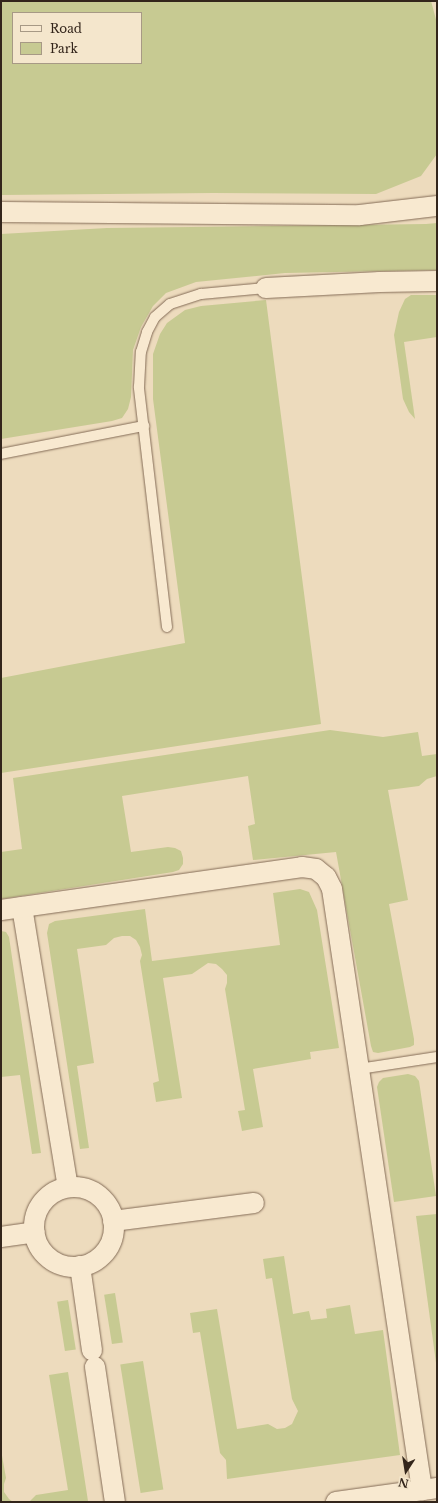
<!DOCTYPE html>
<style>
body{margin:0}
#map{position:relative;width:438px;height:1503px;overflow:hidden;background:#eddbbd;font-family:"Libre Baskerville",serif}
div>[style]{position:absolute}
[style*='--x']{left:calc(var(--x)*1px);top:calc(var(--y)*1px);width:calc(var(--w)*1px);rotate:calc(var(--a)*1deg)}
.green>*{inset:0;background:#c7ca92;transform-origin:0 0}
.roads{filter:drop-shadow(0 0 1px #846c57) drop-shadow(0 0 1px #846c57)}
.lane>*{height:10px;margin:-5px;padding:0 5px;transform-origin:5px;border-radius:5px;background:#f8e9d0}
.street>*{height:20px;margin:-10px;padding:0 10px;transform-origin:10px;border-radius:10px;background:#f8e9d0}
.street>.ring{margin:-10px;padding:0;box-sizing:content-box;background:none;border:20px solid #f8e9d0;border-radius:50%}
span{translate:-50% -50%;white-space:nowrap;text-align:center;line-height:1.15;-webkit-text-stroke:3px #f4e6cc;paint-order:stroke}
.frame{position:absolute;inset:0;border:2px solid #33251b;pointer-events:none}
.legend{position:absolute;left:12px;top:12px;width:130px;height:52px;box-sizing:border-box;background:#f4e6cc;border:1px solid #a79985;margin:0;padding:5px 7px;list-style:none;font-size:12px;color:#33251b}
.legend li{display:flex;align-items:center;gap:8px;height:20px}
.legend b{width:20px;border:1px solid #a79985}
.north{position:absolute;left:386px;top:1451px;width:40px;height:40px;-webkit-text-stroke:3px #f4e6cc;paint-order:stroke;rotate:192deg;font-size:11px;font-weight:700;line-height:16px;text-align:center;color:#33251b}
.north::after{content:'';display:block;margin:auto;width:14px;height:18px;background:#33251b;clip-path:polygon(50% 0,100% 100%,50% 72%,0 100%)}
</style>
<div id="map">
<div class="green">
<i style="clip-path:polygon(evenodd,1px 1px,431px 1px,437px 23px,437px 154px,421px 176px,376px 194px,213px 193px,1px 195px,1px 1px,13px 13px,141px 13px,141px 63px,13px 63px,13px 13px)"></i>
<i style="clip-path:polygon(437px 223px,437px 270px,285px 273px,196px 282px,166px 293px,153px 306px,141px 327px,133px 350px,131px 397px,128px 409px,122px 418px,112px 421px,1px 439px,1px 234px,107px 228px,426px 224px)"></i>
<i style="clip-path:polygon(411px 295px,437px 295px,437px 337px,404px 342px,415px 419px,409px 412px,403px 399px,394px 335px,399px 312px,405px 299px)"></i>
<i style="clip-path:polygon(266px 300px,321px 724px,1px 773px,1px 678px,185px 643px,153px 399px,153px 354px,160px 334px,167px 323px,185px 310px,201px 306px)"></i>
<i style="clip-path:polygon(330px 730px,383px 737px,418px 732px,422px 756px,437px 754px,437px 776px,427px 779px,419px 786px,388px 790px,408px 900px,389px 904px,414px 1039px,414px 1045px,410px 1047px,378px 1053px,373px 1052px,371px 1046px,336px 852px,253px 860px,248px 826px,255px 824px,248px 776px,122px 796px,131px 852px,168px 847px,175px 848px,181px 851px,183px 858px,183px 864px,179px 870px,173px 872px,1px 899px,1px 852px,22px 849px,13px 778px)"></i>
<i style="clip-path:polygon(300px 889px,309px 892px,317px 910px,339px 1048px,310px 1052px,311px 1059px,253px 1069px,263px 1127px,242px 1131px,238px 1111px,245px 1110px,225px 989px,227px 983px,227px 975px,222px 969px,216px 964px,208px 963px,192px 974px,163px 978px,182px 1098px,156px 1102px,153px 1083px,159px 1081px,140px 961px,142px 955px,140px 947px,136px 940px,130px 936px,122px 936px,114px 938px,106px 945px,77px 949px,94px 1063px,77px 1066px,89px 1148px,80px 1149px,47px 933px,49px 924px,55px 921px,145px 909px,152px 961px,280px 945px,273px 893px)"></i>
<i style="clip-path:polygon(1px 931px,6px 932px,9px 937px,41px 1153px,32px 1154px,20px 1075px,1px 1077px)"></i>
<i style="clip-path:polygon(408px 1074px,415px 1076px,419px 1081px,436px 1196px,394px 1202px,377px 1087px,379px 1082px,383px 1078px)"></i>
<i style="clip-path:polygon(437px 1214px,437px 1370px,416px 1216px)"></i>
<i style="clip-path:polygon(284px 1256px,293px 1314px,309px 1311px,311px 1320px,327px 1318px,326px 1309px,350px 1305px,355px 1334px,383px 1330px,400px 1455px,227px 1479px,226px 1460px,220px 1453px,200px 1332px,193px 1333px,190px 1313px,217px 1309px,237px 1429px,268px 1424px,277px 1429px,285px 1428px,292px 1424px,298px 1411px,292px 1399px,272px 1278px,266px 1279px,263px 1259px)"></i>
<i style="left:115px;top:1293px;width:50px;height:11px;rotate:81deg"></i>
<i style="left:68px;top:1300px;width:50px;height:11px;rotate:81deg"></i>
<i style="left:143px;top:1361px;width:130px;height:23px;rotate:81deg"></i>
<i style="clip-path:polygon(68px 1372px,88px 1501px,29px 1502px,36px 1495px,68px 1490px,49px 1375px)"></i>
<i style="clip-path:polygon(1px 1450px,6px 1478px,4px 1484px,4px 1492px,9px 1499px,13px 1502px,1px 1502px)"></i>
</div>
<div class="roads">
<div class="lane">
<i style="--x:1;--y:454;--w:146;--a:-11.1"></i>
<i style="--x:167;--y:627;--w:242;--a:-96.7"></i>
<i style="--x:139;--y:387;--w:35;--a:-87"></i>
<i style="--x:141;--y:352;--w:21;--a:-73"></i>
<i style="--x:147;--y:332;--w:17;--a:-62"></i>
<i style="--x:155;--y:317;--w:20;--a:-41"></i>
<i style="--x:170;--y:304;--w:33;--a:-18"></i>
<i style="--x:201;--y:294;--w:65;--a:-5.3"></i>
<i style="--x:359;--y:1069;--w:79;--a:-8.7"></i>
</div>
<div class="street">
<i style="--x:1;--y:212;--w:359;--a:0.5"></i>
<i style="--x:360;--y:215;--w:78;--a:-6.7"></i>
<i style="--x:266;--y:288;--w:114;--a:-3"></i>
<i style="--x:380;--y:282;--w:57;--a:-1"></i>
<i style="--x:22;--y:907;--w:284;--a:80.7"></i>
<i style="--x:1;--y:910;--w:304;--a:-8.1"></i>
<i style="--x:302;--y:867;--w:14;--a:8"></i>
<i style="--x:316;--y:869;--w:13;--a:39"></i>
<i style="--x:326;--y:877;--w:13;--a:63"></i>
<i style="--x:332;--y:889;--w:608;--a:81.48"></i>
<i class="ring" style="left:34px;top:1187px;width:60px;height:60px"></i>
<i style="--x:113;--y:1221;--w:142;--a:-7.3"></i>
<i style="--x:1;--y:1237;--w:34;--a:-8"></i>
<i style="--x:80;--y:1266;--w:85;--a:81.9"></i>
<i style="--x:95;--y:1367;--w:136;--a:81.6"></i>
<i style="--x:336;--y:1502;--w:102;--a:-7.9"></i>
</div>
</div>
<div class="frame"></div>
<ul class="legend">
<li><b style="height:5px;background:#f8e9d0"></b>Road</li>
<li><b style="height:11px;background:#c7ca92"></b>Park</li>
</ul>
<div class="north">N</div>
</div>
